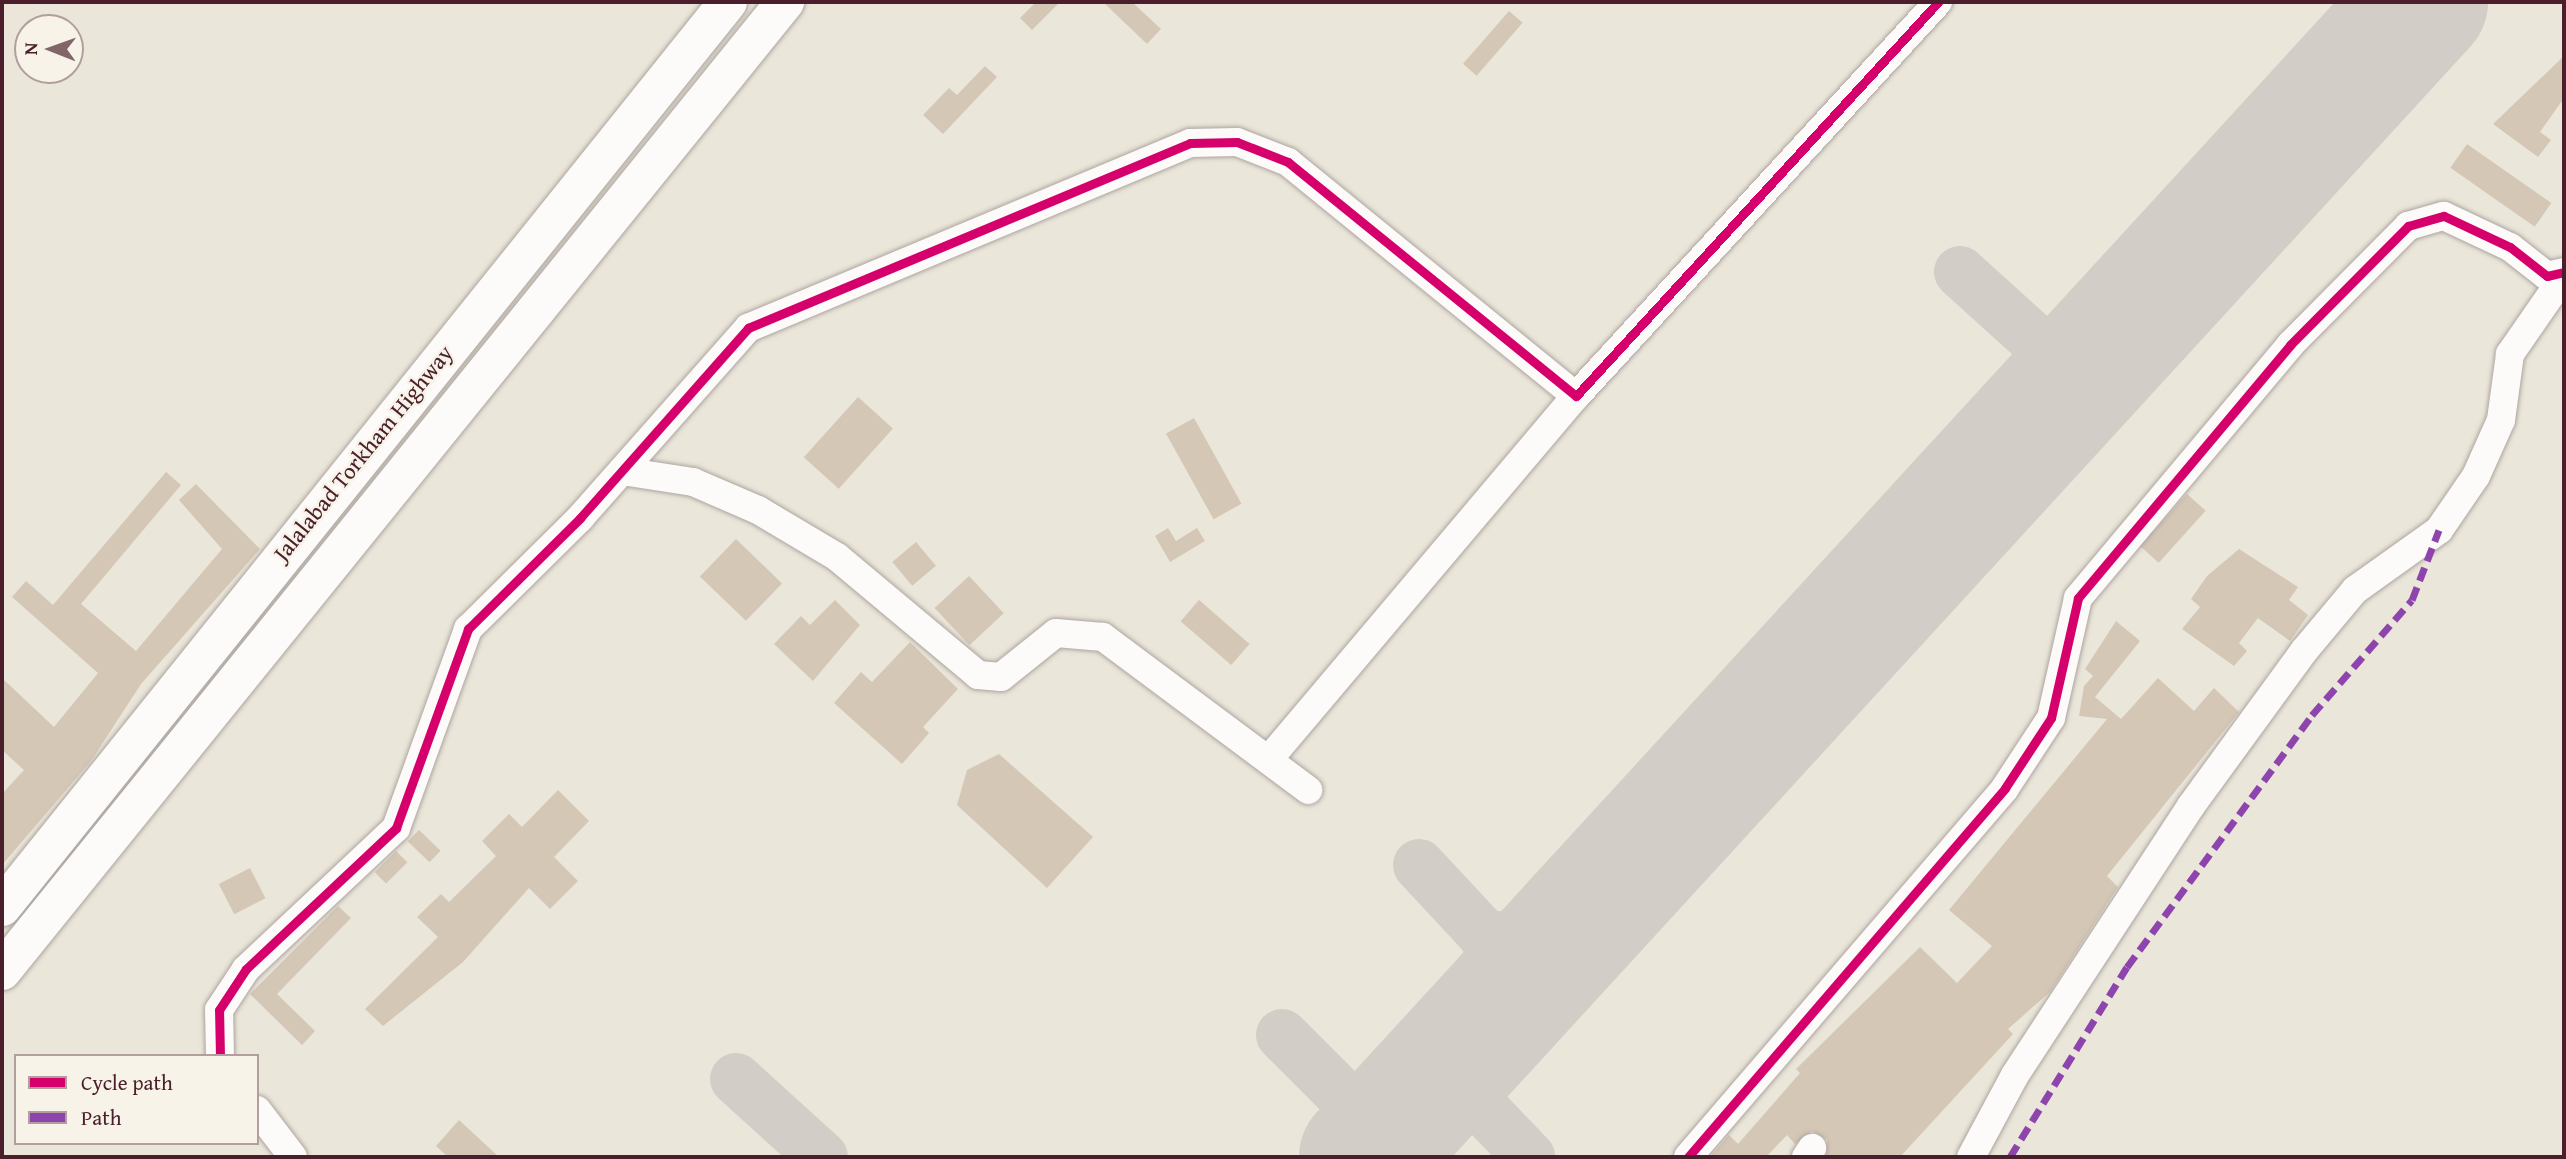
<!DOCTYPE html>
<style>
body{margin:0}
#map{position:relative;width:2566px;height:1159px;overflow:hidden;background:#ebe6da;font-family:"Gentium Book Plus",serif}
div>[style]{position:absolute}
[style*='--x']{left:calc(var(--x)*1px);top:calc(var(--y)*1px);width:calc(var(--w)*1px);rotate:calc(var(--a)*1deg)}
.taxiway>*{height:52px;margin:-26px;padding:0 26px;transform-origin:26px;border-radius:26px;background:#d2cdc7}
.runway>*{height:130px;margin:-65px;padding:0 65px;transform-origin:65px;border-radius:65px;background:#d2cdc7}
.building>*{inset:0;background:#d4c7b6;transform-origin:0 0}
.roads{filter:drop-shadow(0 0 2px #ada5a0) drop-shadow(0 0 2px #ada5a0)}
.minor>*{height:28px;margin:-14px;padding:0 14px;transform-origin:14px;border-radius:14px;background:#fcfbf9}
.highway>*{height:38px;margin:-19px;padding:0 19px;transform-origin:19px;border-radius:19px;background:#fcfbf9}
.quiet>*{height:7px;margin-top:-3.5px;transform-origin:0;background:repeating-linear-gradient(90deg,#8e44ad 0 14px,transparent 0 21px)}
.cycleway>*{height:9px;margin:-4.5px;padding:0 4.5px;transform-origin:4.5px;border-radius:4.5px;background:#d6006c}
span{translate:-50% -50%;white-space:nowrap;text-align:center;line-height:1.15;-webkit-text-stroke:5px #f7f3e8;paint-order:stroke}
.street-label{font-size:23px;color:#4a1f2b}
.frame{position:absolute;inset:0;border:4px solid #4a1f2b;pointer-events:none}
.legend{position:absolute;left:14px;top:1054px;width:245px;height:91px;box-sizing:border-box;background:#f7f3e8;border:2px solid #b29e9c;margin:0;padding:9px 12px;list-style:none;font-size:21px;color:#4a1f2b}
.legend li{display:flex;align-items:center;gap:14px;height:35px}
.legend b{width:35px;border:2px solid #b29e9c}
.north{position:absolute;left:14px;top:14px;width:70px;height:70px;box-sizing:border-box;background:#f7f3e8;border:2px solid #b29e9c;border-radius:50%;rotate:271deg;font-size:19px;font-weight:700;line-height:28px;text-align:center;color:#4a1f2b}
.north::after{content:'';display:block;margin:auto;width:24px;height:32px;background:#826568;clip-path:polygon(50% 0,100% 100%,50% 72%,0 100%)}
</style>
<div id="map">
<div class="taxiway">
<i style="--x:1960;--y:272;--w:101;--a:42.2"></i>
<i style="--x:2035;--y:340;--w:26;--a:62"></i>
<i style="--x:2047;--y:363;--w:27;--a:86"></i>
<i style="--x:2049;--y:390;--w:57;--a:119.2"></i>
<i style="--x:2035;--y:340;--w:44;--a:13.1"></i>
<i style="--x:2078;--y:350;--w:27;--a:-24"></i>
<i style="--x:2103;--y:339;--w:63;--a:-41.8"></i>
<i style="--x:1419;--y:865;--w:97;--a:47.1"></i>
<i style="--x:1485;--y:936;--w:25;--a:67"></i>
<i style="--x:1495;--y:959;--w:47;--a:98.7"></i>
<i style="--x:1488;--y:1005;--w:48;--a:118.7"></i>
<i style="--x:1485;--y:936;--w:53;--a:5.4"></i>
<i style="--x:1538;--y:941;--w:77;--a:-34.9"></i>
<i style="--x:1282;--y:1035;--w:143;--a:45"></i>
<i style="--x:1445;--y:1069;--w:122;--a:46.3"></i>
<i style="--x:736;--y:1079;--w:116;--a:42.2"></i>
</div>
<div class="runway">
<i style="--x:1364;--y:1157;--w:1567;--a:-47.48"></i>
</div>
<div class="building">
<i style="clip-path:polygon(1036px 2px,1060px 2px,1032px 30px,1020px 18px)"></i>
<i style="clip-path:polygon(1103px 2px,1132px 2px,1161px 29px,1147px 44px)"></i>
<i style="left:1509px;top:11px;width:18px;height:70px;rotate:41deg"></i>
<i style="clip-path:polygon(2564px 56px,2564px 98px,2540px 132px,2551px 140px,2538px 157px,2493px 124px)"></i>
<i style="clip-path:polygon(985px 66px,997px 77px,943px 134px,923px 115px,949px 88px,957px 95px)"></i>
<i style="left:2467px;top:144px;width:103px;height:29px;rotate:35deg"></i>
<i style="left:858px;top:397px;width:47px;height:81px;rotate:42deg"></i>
<i style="left:1194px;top:418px;width:98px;height:32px;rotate:61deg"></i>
<i style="clip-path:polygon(166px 472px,181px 485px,81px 604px,136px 651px,222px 549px,179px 500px,196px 484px,260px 549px,141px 684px,91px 761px,2px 865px,2px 794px,24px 770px,2px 750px,2px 678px,54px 727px,98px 673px,12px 597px,26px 581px,53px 605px)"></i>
<i style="left:2187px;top:494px;width:25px;height:70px;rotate:42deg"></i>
<i style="clip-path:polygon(1168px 528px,1176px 541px,1197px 528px,1205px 541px,1170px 562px,1155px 536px)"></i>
<i style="left:736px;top:539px;width:64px;height:52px;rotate:44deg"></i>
<i style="left:916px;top:542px;width:31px;height:31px;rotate:50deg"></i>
<i style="clip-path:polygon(2239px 549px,2298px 587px,2289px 600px,2308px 615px,2290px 641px,2258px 618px,2239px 643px,2247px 651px,2234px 666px,2182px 629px,2200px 607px,2191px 599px,2207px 576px)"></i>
<i style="left:969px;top:576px;width:51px;height:47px;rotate:47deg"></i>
<i style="clip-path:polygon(835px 600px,860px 625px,813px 681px,774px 644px,801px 616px,810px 625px)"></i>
<i style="left:1199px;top:600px;width:67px;height:28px;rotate:41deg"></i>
<i style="clip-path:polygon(2116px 621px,2140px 641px,2095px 697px,2121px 719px,2158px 678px,2194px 711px,2214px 688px,2239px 712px,2107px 876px,2118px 887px,2050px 992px,2008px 1029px,2013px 1034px,1900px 1157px,1826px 1157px,1827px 1140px,1812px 1131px,1795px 1144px,1787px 1135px,1766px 1157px,1710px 1157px,1729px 1135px,1738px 1144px,1800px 1073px,1796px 1069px,1920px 947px,1957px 983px,1992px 946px,1949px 910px,2107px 719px,2079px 716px,2084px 686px,2093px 676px,2085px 669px)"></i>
<i style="clip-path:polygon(910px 642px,958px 689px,923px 727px,929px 733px,902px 764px,834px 703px,861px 672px,872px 682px)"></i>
<i style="clip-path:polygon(999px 754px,1093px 837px,1047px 888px,957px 805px,967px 770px)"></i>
<i style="clip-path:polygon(558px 790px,589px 821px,554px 857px,578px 881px,550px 909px,529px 888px,463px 962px,383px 1026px,365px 1009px,438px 937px,417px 917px,441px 894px,449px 902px,496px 856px,482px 841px,509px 814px,522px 827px)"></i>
<i style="left:419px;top:830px;width:30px;height:16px;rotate:44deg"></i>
<i style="left:396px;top:851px;width:16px;height:30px;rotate:45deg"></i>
<i style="left:250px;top:868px;width:34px;height:35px;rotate:63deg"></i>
<i style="clip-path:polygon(338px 906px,351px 918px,277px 994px,315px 1031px,302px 1045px,250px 994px)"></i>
<i style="clip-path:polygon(459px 1120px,499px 1157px,448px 1157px,436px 1146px)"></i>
</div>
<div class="roads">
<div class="minor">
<i style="--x:622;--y:471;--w:72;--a:8.8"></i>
<i style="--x:693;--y:482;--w:71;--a:23.3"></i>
<i style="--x:758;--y:510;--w:92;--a:30.7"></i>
<i style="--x:837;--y:557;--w:184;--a:39.9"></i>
<i style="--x:978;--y:675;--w:23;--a:5"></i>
<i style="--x:1001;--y:677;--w:70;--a:-38.7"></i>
<i style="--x:1056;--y:633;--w:47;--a:4.9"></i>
<i style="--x:1103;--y:637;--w:256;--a:36.7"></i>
<i style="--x:1269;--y:759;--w:475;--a:-49.8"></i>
<i style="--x:1576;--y:396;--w:535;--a:-47.42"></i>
<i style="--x:220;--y:1056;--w:46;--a:-91.2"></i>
<i style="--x:219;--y:1010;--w:49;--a:-56.6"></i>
<i style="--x:246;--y:969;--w:206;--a:-43.2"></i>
<i style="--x:396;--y:828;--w:212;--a:-70.1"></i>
<i style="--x:468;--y:629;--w:158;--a:-44.7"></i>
<i style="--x:580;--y:518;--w:254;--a:-48.5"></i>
<i style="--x:748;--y:328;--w:479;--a:-22.7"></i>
<i style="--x:1190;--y:143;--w:47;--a:-1.2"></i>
<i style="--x:1237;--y:142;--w:55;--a:21.4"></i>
<i style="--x:1288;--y:162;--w:371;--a:39.1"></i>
<i style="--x:257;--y:1110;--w:59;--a:52.5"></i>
<i style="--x:1688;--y:1157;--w:486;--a:-49.3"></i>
<i style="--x:2005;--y:788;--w:84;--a:-56.7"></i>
<i style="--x:2051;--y:718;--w:123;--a:-77.3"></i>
<i style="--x:2078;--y:598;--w:330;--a:-50"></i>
<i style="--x:2290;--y:345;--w:168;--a:-45.2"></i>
<i style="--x:2408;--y:226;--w:37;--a:-16"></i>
<i style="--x:2444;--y:216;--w:73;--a:25.2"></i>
<i style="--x:2510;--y:247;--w:47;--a:38.1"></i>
<i style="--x:2547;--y:276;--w:17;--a:-13"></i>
<i style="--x:1806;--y:1157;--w:11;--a:-56"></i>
<i style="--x:1971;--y:1157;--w:93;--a:-61.8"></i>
<i style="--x:2015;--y:1075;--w:321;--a:-56.8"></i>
<i style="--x:2191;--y:806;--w:192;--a:-53.9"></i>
<i style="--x:2304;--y:651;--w:80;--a:-50.1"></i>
<i style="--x:2355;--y:590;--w:103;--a:-35.5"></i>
<i style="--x:2439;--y:530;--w:65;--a:-55.6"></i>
<i style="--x:2476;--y:476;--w:61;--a:-65.9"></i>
<i style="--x:2501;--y:420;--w:67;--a:-82.2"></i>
<i style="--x:2510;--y:354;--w:95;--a:-55.3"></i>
</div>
<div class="highway">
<i style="--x:2;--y:907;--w:1160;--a:-51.26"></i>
<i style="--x:2;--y:971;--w:1246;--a:-51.06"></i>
</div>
</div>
<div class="quiet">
<i style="--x:2010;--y:1157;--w:223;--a:-58.4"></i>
<i style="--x:2127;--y:967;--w:313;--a:-53.7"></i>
<i style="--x:2312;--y:715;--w:152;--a:-49"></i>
<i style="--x:2412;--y:600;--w:75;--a:-68.9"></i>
</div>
<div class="cycleway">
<i style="--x:220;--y:1056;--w:46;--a:-91.2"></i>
<i style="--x:219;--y:1010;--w:49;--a:-56.6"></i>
<i style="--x:246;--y:969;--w:206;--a:-43.2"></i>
<i style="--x:396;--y:828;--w:212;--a:-70.1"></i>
<i style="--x:468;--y:629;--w:158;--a:-44.7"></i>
<i style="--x:580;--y:518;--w:254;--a:-48.5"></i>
<i style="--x:748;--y:328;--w:479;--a:-22.7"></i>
<i style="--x:1190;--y:143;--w:47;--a:-1.2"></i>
<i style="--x:1237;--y:142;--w:55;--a:21.4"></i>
<i style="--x:1288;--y:162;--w:371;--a:39.1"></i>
<i style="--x:1576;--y:396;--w:535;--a:-47.42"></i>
<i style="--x:1688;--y:1157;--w:486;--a:-49.3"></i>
<i style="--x:2005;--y:788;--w:84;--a:-56.7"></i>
<i style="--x:2051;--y:718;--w:123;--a:-77.3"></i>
<i style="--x:2078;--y:598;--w:330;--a:-50"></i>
<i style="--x:2290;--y:345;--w:168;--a:-45.2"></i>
<i style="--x:2408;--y:226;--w:37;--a:-16"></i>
<i style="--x:2444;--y:216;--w:73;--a:25.2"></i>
<i style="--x:2510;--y:247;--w:47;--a:38.1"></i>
<i style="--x:2547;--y:276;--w:17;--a:-13"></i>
</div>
<div class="street-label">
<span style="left:363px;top:453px;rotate:-51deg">Jalalabad Torkham Highway</span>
</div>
<div class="frame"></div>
<ul class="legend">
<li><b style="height:9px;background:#d6006c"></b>Cycle path</li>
<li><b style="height:9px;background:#8e44ad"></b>Path</li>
</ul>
<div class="north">N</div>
</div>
